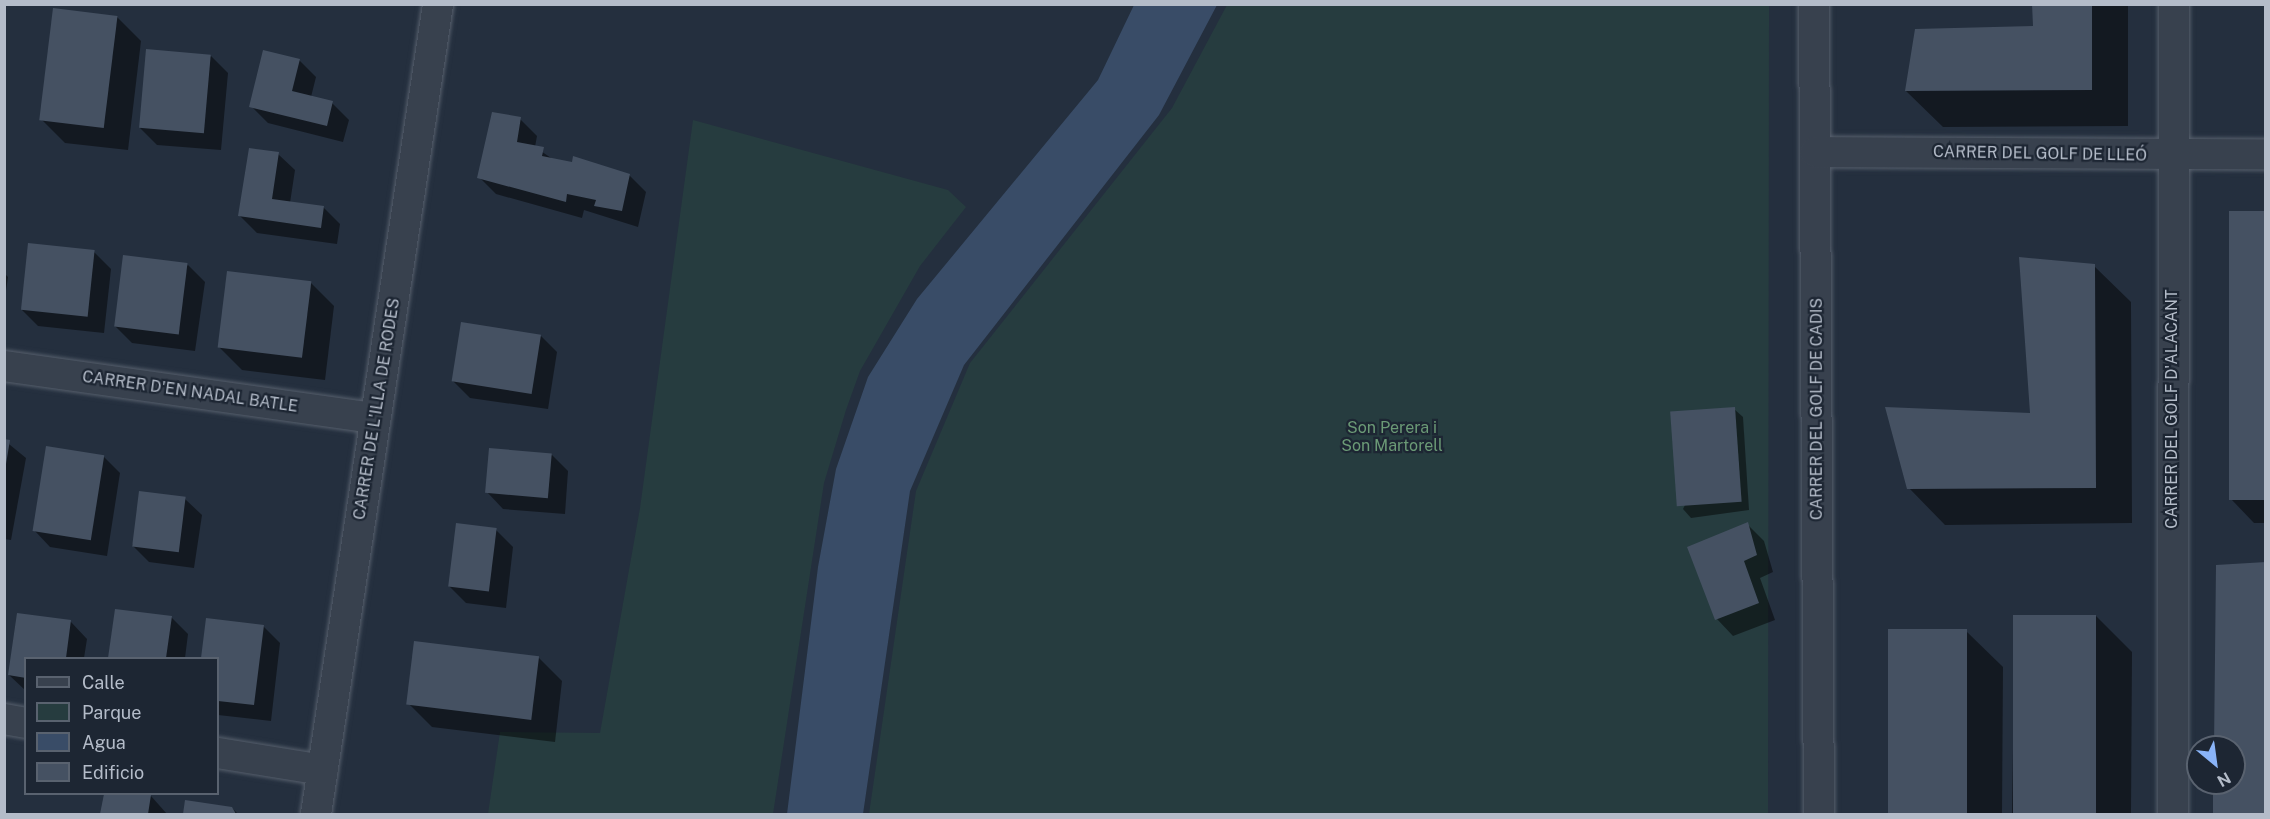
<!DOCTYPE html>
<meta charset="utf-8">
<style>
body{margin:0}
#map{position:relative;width:2270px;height:819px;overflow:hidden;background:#242f3e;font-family:"Public Sans",sans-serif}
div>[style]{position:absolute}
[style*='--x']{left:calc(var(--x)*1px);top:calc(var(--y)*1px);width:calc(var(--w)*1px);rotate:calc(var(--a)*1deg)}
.green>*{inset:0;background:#263c3f}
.water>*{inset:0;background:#394c67}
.shadow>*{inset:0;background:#0007}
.building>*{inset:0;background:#455162;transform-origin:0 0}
.roads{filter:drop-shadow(0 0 2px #565f6c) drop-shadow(0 0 2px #565f6c)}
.street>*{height:30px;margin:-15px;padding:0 15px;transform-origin:15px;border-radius:15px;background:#38414e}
span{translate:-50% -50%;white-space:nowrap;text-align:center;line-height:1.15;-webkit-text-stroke:4.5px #1d2633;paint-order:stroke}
.street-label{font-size:16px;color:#b4bcc9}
.park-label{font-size:16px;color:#6b9a76}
.frame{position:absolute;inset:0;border:6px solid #b4bcc9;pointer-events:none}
.legend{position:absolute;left:24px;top:657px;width:195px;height:138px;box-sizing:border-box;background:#1d2633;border:2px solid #59626f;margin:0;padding:8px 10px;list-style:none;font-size:18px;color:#b4bcc9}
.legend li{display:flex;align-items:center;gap:12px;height:30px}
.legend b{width:30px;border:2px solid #59626f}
.north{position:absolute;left:2186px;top:735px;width:60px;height:60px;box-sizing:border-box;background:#1d2633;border:2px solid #59626f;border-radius:50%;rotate:151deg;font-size:16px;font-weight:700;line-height:24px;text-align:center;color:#b4bcc9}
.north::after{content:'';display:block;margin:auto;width:21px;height:27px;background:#8ab4f8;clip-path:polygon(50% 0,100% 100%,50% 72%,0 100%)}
</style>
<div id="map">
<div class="green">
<i style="clip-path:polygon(1227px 5px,1769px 5px,1768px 814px,869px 814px,916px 491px,970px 363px,1172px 108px)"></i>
<i style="clip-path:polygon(693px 120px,948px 190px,966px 207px,920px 266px,860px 371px,846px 410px,824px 483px,773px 814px,488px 814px,500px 732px,600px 733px,640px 508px)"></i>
</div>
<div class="water">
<i style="clip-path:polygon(1134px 5px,1217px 5px,1159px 115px,964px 365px,910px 491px,863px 814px,787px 814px,818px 567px,836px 469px,868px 377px,917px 299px,1098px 80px)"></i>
</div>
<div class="shadow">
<i style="clip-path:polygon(2034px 4px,2128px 4px,2128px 126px,1943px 127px,1906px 91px,2035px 28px)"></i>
<i style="clip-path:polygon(117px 17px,141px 41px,128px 150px,65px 143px,41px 119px)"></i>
<i style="clip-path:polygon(211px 56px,228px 73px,221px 150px,157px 145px,140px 128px)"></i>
<i style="clip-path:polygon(299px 60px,316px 77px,311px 97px,332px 103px,349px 120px,343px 142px,268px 123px,251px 106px)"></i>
<i style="clip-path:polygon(520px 119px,537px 136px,535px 147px,554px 160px,629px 175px,646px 192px,638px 227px,584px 210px,582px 218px,496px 194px,479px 177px)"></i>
<i style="clip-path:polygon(278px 154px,295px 170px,290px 203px,323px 207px,340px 224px,337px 244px,257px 233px,240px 216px)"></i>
<i style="clip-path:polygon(2266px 213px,2266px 523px,2254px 523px,2231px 499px)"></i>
<i style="clip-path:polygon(94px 252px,111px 269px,104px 333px,38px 326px,21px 309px)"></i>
<i style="clip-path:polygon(188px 265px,205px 282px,195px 351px,132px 343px,115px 326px)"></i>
<i style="clip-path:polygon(2094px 266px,2131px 302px,2132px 523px,1945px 525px,1909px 488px,2031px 414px)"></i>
<i style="clip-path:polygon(4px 273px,8px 277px,4px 304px)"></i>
<i style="clip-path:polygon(310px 282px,334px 306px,325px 380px,242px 370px,218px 346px)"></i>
<i style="clip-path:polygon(541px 336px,557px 352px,548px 409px,470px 398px,453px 381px)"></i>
<i style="clip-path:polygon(1734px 409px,1743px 417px,1749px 510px,1691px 518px,1683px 509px)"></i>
<i style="clip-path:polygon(4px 440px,26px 458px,11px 540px,4px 539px)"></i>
<i style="clip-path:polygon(552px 455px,568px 471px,565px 514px,503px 509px,487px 492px)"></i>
<i style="clip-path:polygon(103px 456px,120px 473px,107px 556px,50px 547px,34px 530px)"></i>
<i style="clip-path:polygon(185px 499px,202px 515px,194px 568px,149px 562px,132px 545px)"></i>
<i style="clip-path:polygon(1747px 524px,1764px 541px,1773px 572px,1760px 578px,1775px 620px,1733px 636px,1717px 619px)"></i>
<i style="clip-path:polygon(496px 530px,513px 547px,506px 608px,466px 603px,449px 586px)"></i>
<i style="clip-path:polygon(2266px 563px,2266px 814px,2214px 814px,2215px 783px,2234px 783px,2234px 747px,2215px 747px)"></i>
<i style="clip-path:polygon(116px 611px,171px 617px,188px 634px,185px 658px,110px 658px)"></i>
<i style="clip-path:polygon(18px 615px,71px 622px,87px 639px,84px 658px,26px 658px,26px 691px,9px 675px)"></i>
<i style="clip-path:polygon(2096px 616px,2132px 652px,2131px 814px,2012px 814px,2015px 619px)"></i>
<i style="clip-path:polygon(207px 619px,263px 626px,280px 643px,271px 721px,218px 715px,218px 658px,202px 658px)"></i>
<i style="clip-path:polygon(1966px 631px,2003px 667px,2002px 814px,1889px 814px,1889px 634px)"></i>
<i style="clip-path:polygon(538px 657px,562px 681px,555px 742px,432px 727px,408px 703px)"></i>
<i style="clip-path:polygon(105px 794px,151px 796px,167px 814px,102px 814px)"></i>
<i style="clip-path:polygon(186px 801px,232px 808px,238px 814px,184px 814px)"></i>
</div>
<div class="building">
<i style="clip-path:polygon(2032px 4px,2092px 4px,2092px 90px,1905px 91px,1915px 29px,2033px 26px)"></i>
<i style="left:53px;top:8px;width:65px;height:113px;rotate:7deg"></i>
<i style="left:146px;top:49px;width:65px;height:79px;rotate:5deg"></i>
<i style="clip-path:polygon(263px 50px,300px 59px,292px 91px,333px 101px,327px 126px,249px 107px)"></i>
<i style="clip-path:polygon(492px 112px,521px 117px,517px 142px,544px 147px,542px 156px,572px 162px,573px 156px,630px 174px,622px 211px,594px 206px,596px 200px,567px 194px,566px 202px,477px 178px)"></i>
<i style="clip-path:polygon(249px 148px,279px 152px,272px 199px,324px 206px,321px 228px,238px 216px)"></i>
<i style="left:2266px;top:211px;width:289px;height:37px;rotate:90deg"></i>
<i style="left:28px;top:243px;width:67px;height:67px;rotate:6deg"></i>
<i style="left:123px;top:255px;width:65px;height:72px;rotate:7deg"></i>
<i style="clip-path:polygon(2019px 257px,2095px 264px,2096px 488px,1907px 489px,1885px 407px,2030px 413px)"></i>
<i style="left:227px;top:271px;width:85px;height:77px;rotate:7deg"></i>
<i style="left:461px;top:322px;width:81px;height:60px;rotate:9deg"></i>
<i style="left:1735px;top:407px;width:95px;height:65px;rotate:86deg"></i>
<i style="clip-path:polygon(4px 439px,10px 440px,6px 464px,4px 464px)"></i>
<i style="left:46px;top:446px;width:59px;height:86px;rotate:9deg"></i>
<i style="left:489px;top:448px;width:63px;height:45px;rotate:5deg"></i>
<i style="left:139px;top:491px;width:47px;height:56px;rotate:7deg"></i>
<i style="clip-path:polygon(1748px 522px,1757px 555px,1744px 561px,1759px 603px,1715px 620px,1687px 547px)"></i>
<i style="left:456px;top:523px;width:41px;height:64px;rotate:7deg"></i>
<i style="clip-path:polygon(2266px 562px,2266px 814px,2213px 814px,2213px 783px,2234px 783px,2234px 747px,2214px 747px,2216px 565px)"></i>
<i style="clip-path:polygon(115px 609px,172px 616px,166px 658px,108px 658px)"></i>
<i style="clip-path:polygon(17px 613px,71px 620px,66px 658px,26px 658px,26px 678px,8px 675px)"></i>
<i style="left:2096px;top:615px;width:199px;height:83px;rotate:90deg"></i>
<i style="clip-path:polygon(206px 618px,264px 625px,254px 705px,218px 701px,218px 658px,201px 658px)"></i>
<i style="left:1967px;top:629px;width:185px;height:79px;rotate:90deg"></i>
<i style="left:414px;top:641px;width:126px;height:64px;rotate:7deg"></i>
<i style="clip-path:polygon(104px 794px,151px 795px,148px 814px,100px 814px)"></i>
<i style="clip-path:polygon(185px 800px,232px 807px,236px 814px,183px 814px)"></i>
</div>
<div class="roads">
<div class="street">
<i style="--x:1814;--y:4;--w:810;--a:89.65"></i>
<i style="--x:1815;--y:152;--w:451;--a:0.3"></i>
<i style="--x:4;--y:366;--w:375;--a:8"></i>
<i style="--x:4;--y:719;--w:22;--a:10"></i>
<i style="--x:218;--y:753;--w:106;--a:9.2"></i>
<i style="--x:316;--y:814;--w:819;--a:-81.43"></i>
<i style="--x:2173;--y:814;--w:810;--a:-89.93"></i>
</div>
</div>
<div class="street-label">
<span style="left:2040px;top:154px;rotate:1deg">CARRER DEL GOLF DE LLEÓ</span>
<span style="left:190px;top:392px;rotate:8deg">CARRER D'EN NADAL BATLE</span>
<span style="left:377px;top:409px;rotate:-81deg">CARRER DE L'ILLA DE RODES</span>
<span style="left:1817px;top:409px;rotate:-90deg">CARRER DEL GOLF DE CADIS</span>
<span style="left:2172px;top:409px;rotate:-90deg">CARRER DEL GOLF D'ALACANT</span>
</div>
<div class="park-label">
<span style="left:1392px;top:437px">Son Perera i<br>Son Martorell</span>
</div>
<div class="frame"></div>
<ul class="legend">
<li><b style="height:8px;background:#38414e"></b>Calle</li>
<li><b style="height:16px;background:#263c3f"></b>Parque</li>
<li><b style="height:16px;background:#394c67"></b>Agua</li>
<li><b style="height:16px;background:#455162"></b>Edificio</li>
</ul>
<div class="north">N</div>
</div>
